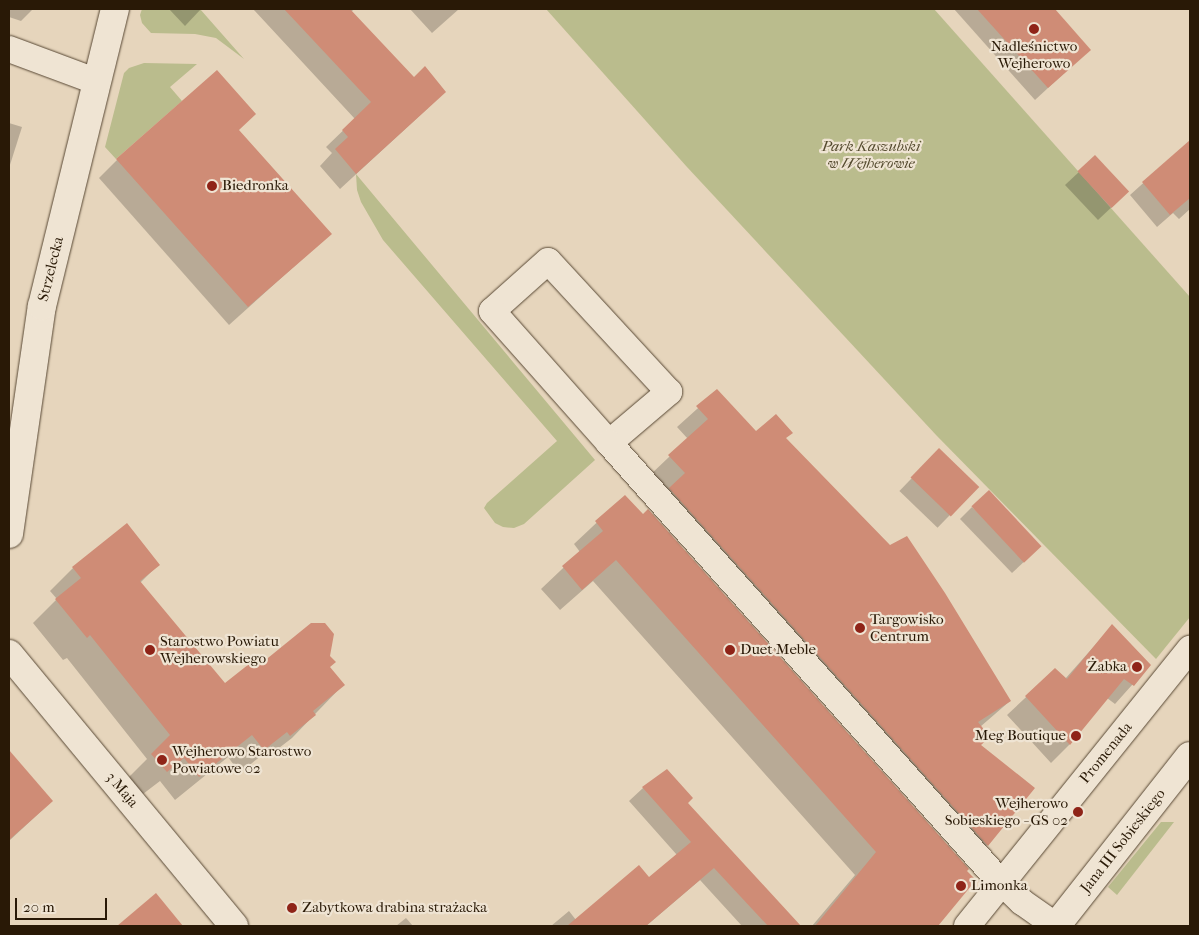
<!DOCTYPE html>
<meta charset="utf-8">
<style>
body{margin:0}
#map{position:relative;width:1199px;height:935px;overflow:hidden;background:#e6d5bc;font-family:"IM FELL French Canon",serif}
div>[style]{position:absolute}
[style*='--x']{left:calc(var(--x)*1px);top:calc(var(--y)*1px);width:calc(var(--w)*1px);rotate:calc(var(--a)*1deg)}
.green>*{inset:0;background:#babc8d}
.shadow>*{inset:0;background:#0003;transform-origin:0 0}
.building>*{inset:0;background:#cf8c76;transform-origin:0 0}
.roads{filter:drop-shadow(0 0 1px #584834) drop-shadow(0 0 1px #584834)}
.street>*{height:26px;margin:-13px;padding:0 13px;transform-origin:13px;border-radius:13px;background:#efe4d3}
.secondary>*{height:28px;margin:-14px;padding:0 14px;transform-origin:14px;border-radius:14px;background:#efe4d3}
.dots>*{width:14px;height:14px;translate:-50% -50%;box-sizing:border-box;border:2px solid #efe4d3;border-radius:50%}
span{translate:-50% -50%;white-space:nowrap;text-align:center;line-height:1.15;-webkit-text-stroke:4.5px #efe4d3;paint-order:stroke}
.poi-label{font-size:15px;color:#291906}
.left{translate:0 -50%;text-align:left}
.right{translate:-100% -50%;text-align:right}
.park-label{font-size:15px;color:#544a2e;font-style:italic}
.street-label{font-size:15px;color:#291906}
.frame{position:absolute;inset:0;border:10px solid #291906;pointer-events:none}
.scale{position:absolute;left:15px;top:898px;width:92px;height:22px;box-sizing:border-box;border:2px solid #291906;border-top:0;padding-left:6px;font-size:15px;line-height:18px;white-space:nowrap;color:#291906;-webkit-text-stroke:4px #efe4d3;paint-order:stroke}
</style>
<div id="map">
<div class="green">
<i style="clip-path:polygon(142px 9px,200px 9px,244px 59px,216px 38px,195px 34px,151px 33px,142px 23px,140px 15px)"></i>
<i style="clip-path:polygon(546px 9px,934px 9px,1190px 297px,1190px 617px,1156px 659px,937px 436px,687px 167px)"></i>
<i style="clip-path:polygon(144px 63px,197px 64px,170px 87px,182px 101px,116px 159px,105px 147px,124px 73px,129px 68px)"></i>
<i style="clip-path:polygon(356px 174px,595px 460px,524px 524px,514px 528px,503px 527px,495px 523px,484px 508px,487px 503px,557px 441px,383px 240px,361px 202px,357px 190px)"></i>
<i style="clip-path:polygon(1161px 822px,1174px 822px,1117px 895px,1108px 887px)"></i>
</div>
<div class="shadow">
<i style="clip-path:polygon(9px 9px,33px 9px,21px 21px,9px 17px)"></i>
<i style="clip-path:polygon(169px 9px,201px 9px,185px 26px)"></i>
<i style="clip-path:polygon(253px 9px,354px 9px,351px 12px,428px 108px,340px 189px,320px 166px,332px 153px,326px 147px,355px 119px)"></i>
<i style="clip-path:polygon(410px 9px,459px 9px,432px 33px)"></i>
<i style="clip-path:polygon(954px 9px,1052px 9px,1089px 50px,1035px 100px)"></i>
<i style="clip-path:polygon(9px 123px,22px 127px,9px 168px)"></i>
<i style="clip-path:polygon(238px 130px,330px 234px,229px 325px,99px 178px,117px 160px)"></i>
<i style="clip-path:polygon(1190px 141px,1190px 209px,1179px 219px,1173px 213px,1157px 227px,1130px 195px)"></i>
<i style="clip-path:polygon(1095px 157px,1115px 204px,1098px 220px,1065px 185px)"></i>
<i style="clip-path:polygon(717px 391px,756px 433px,785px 439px,1010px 701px,980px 727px,987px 845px,968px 865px,649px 476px,688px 439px,677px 427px)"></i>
<i style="left:939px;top:450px;width:53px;height:57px;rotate:44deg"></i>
<i style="clip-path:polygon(625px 496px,974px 880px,936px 926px,812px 926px,855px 875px,593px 581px,560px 610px,541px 589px,580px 552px,574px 544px)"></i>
<i style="clip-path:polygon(972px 507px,1028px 558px,1012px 573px,960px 519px)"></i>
<i style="clip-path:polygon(159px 564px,140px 583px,225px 685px,263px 664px,329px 668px,343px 685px,292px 738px,266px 758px,263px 754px,240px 773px,228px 757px,175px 800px,160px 781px,143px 794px,128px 778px,147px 759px,67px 658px,63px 660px,33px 623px,57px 599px,50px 591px,73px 568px)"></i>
<i style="clip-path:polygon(1112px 626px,1149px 666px,1115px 704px,1107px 698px,1069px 745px,1051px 763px,1007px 715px,1055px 670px,1065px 679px)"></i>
<i style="clip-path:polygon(9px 752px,52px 801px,9px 841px)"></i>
<i style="clip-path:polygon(667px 771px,686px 803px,799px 926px,742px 926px,700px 880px,646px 926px,551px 926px,569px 911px,576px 920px,649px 879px,677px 855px,629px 801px,643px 788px)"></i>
<i style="clip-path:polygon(156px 895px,182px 926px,119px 926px,122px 923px)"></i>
<i style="clip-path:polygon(406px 918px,413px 926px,396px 926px)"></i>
</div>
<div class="building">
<i style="clip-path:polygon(284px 9px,350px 9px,414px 77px,425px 66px,446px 92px,356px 174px,335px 149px,348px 137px,342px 130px,371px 102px)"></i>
<i style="clip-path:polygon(977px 9px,1055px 9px,1091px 50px,1048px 88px)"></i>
<i style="clip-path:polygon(217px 70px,256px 114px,239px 130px,332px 234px,248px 307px,116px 159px)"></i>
<i style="clip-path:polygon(1190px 140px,1190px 198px,1170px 215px,1142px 182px)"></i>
<i style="left:1095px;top:155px;width:50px;height:24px;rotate:47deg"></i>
<i style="clip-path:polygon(717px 389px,756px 431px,776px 414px,793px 433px,786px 438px,890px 545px,907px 536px,945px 593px,1011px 701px,978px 722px,990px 737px,981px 745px,1035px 788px,988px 846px,669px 488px,685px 473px,668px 455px,708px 419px,696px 406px)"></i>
<i style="left:939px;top:448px;width:56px;height:41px;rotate:44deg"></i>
<i style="left:989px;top:490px;width:77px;height:24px;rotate:47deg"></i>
<i style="clip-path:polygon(625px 495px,643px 514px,648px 509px,969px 869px,967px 871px,976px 880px,938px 926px,815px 926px,876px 852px,616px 560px,582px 590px,562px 566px,603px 531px,595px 521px)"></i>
<i style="clip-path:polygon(127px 523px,160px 565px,140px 581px,225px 683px,259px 656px,263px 662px,311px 623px,325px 623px,334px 634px,330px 656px,336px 662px,330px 667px,345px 685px,313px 711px,316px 715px,290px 736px,287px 732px,264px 750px,252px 735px,199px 777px,184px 758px,167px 772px,151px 754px,170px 735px,90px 635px,87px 638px,55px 599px,81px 578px,72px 567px)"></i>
<i style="clip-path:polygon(1112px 624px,1151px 665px,1134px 686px,1124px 679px,1070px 745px,1025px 696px,1055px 668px,1067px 679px)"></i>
<i style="clip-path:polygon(9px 750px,53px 801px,9px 840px)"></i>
<i style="clip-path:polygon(667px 769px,693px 798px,688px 803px,801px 926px,768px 926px,714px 868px,646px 926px,567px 926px,639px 865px,649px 877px,691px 842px,642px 787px)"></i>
<i style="clip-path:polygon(156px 893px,183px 926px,117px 926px)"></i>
</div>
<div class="roads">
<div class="street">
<i style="--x:9;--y:49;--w:92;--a:20.4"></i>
<i style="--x:609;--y:443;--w:79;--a:-40.4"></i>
<i style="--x:669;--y:392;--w:178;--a:-132.7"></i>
<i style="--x:548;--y:261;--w:75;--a:138.2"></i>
<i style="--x:492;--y:311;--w:176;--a:48.4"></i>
<i style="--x:609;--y:443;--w:579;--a:48.29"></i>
<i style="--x:994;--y:875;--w:39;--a:44"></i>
<i style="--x:1022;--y:902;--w:42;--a:35.2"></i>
<i style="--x:967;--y:926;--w:356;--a:-51.2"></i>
</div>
<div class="secondary">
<i style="--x:9;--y:534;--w:230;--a:-81.8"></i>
<i style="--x:42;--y:306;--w:306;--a:-76.2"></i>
<i style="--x:9;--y:654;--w:353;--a:50.4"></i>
<i style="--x:1056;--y:926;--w:216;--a:-51.8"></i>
</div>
</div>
<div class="dots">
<i style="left:1034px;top:29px;background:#8f2418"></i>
<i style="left:212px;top:186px;background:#8f2418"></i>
<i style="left:860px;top:628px;background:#8f2418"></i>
<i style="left:150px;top:650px;background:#8f2418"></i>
<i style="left:730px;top:650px;background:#8f2418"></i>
<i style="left:1137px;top:667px;background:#8f2418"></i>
<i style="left:1076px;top:736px;background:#8f2418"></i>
<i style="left:162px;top:760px;background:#8f2418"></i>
<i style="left:1078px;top:812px;background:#8f2418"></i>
<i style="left:961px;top:886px;background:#8f2418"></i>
<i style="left:292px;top:908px;background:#8f2418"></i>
</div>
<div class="poi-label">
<span style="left:1034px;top:55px">Nadleśnictwo<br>Wejherowo</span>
<span class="left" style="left:222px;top:186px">Biedronka</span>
<span class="left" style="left:870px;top:628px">Targowisko<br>Centrum</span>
<span class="left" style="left:160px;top:650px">Starostwo Powiatu<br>Wejherowskiego</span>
<span class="left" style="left:740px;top:650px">Duet Meble</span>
<span class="right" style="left:1127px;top:667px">Żabka</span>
<span class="right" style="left:1066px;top:736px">Meg Boutique</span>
<span class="left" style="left:172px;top:760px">Wejherowo Starostwo<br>Powiatowe 02</span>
<span class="right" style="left:1068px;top:812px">Wejherowo<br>Sobieskiego - GS 02</span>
<span class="left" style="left:971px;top:886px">Limonka</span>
<span class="left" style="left:302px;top:908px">Zabytkowa drabina strażacka</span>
</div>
<div class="park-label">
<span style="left:871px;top:155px">Park Kaszubski<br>w Wejherowie</span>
</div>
<div class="street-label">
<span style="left:51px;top:269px;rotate:-76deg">Strzelecka</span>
<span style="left:1106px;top:753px;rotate:-51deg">Promenada</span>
<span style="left:122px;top:790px;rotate:50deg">3 Maja</span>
<span style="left:1123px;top:841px;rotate:-52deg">Jana III Sobieskiego</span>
</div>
<div class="frame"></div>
<div class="scale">20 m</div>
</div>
